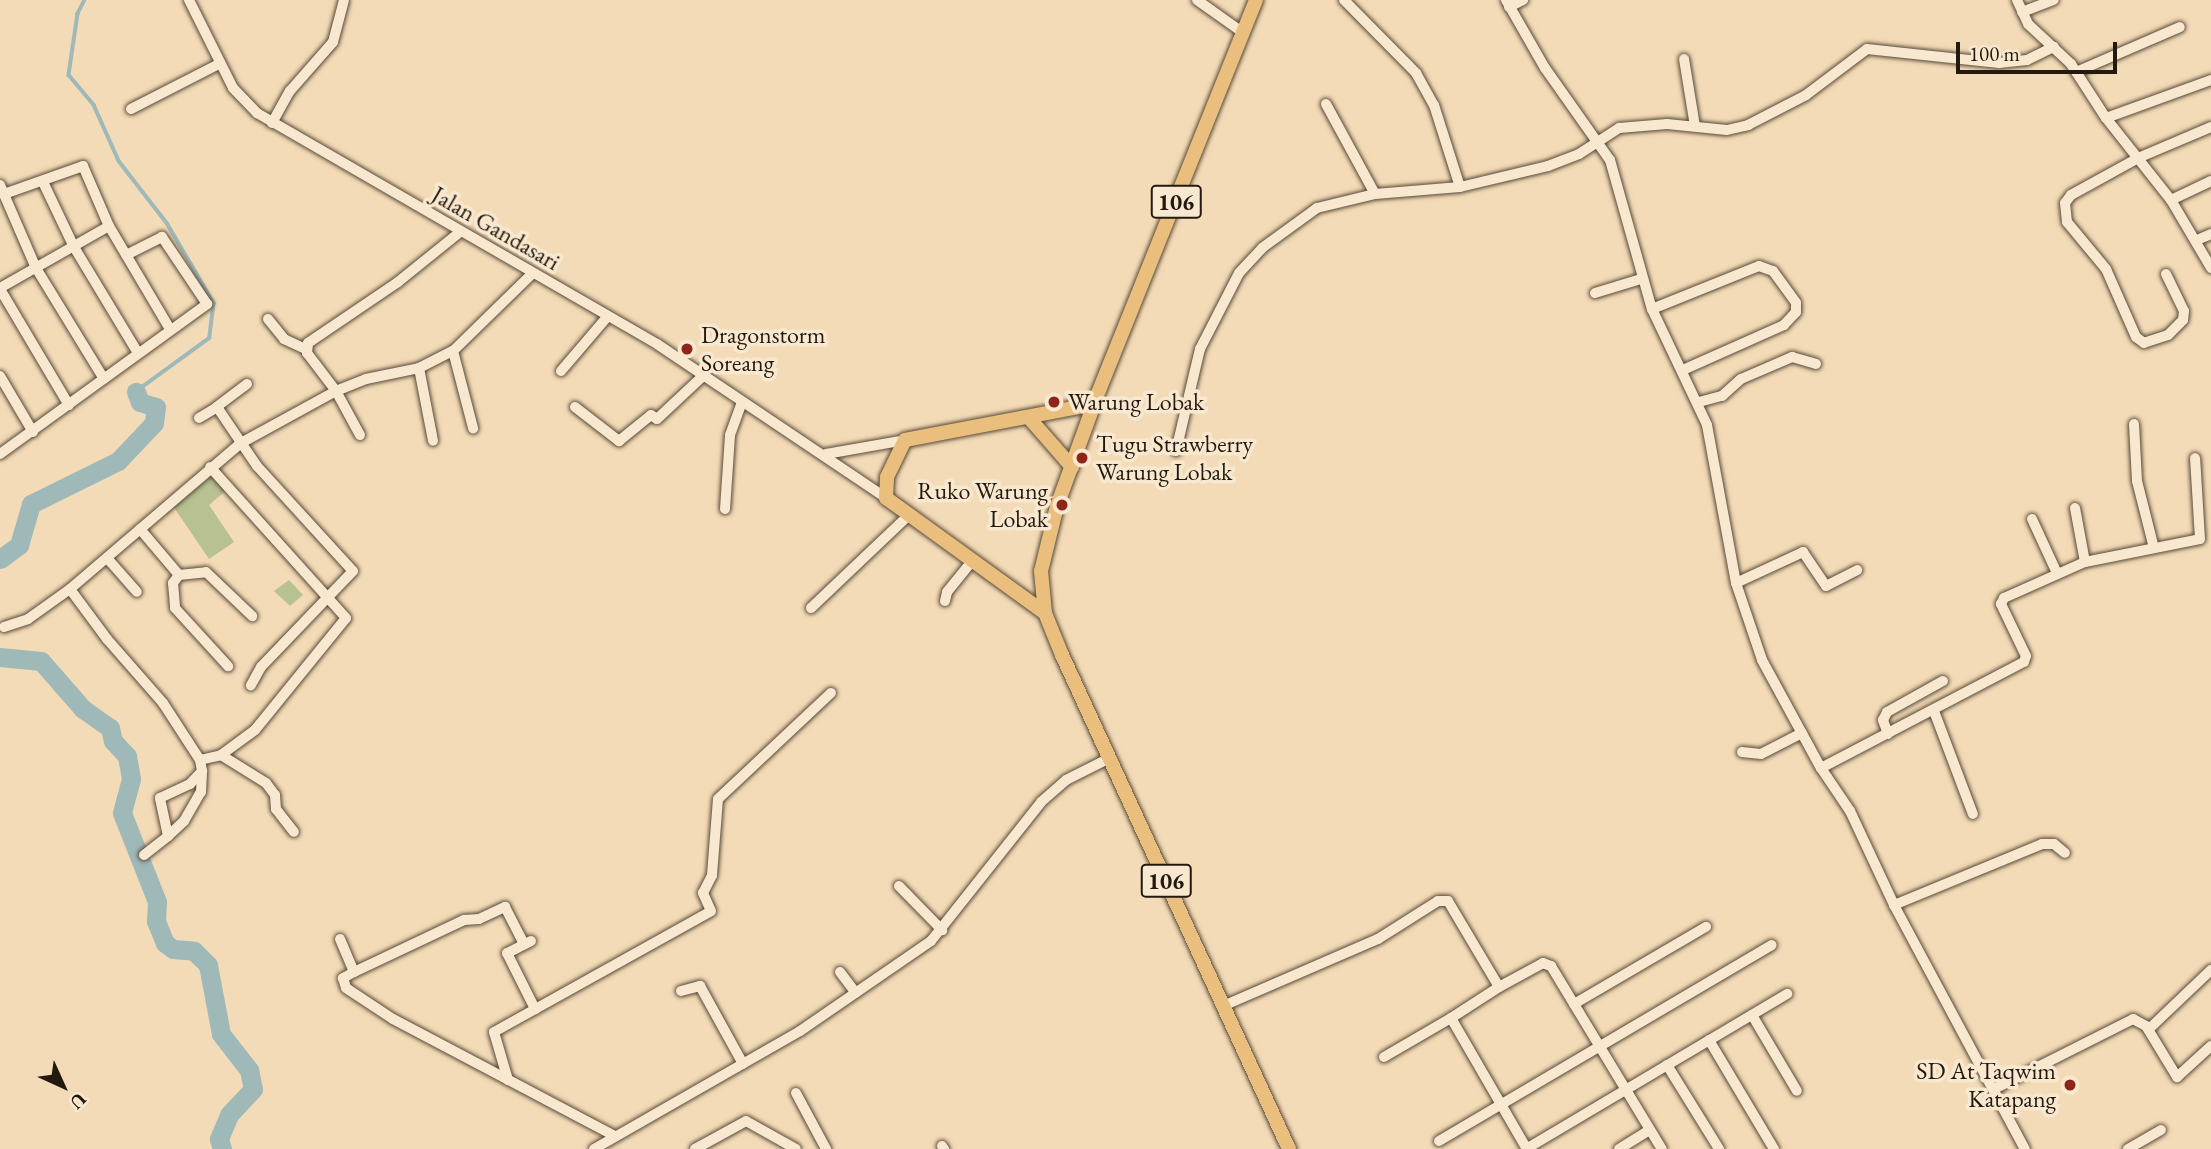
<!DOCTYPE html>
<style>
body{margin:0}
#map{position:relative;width:2211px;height:1149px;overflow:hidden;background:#f4dbb7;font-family:"EB Garamond",serif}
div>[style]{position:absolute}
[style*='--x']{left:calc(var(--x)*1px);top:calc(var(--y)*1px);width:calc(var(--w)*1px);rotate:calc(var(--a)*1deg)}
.green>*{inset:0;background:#b8c191}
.stream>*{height:3.5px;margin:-1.75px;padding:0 1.75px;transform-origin:1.75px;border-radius:1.75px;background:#9fb9b8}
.river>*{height:19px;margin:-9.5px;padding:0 9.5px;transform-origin:9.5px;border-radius:9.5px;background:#9fb9b8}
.roads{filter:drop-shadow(0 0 2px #574a38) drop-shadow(0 0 2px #574a38)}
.minor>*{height:10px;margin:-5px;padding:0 5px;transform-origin:5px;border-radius:5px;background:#f8e8d0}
.major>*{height:14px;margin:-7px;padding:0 7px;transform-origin:7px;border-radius:7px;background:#eabe7c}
.dots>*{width:19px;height:19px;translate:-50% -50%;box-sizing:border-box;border:4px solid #f8e8d0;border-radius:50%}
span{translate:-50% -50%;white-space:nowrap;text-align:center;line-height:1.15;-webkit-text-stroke:7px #f8e8d0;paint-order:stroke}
.shield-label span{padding:2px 5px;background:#f8e8d0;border:2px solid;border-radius:5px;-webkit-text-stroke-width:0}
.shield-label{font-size:23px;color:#23190e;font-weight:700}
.street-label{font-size:24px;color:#23190e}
.poi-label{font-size:24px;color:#23190e}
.left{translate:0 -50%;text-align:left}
.right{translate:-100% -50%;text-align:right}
.north{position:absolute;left:28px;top:1051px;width:70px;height:70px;-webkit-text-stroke:5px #f8e8d0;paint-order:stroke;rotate:135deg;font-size:19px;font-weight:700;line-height:28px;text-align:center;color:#23190e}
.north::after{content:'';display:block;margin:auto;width:24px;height:32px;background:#23190e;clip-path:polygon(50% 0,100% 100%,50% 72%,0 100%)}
.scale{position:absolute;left:1956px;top:42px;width:161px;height:32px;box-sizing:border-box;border:4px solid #23190e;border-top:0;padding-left:9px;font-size:21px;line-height:24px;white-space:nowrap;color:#23190e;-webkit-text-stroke:5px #f8e8d0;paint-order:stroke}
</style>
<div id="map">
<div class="green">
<i style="clip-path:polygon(213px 475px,229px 488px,209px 505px,234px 542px,209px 559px,173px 506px)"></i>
<i style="clip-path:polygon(289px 580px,303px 595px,290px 606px,274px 591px)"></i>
</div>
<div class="stream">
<i style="--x:85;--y:0;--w:16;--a:117"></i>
<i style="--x:78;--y:14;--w:62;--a:98.4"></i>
<i style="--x:69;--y:75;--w:39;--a:50"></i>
<i style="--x:94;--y:105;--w:61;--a:65.9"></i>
<i style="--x:119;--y:161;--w:78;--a:52.3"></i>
<i style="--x:167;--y:223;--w:93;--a:59.6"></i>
<i style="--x:214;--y:303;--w:35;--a:97"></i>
<i style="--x:210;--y:338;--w:92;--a:143.9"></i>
</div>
<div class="river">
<i style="--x:0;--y:559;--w:24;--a:-36"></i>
<i style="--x:19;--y:545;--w:43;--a:-73.7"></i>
<i style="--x:31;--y:504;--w:97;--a:-26.3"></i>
<i style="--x:118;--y:461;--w:52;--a:-46.5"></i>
<i style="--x:154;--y:423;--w:16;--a:-83"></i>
<i style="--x:156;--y:407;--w:17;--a:-163"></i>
<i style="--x:140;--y:402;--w:11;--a:-112"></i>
<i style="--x:0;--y:657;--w:41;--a:5.6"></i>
<i style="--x:41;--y:661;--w:64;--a:48.8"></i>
<i style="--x:83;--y:709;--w:33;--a:35"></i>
<i style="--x:110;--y:728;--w:13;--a:77"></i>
<i style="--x:113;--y:741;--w:21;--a:47"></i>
<i style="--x:127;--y:756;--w:23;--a:80"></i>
<i style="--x:131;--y:779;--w:35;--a:105"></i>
<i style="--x:122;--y:813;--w:96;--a:68.5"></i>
<i style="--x:157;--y:902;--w:19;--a:93"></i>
<i style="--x:156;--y:921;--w:24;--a:68"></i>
<i style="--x:165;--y:943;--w:10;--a:37"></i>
<i style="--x:173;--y:949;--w:21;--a:5"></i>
<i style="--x:194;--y:951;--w:20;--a:45"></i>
<i style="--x:208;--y:965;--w:70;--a:79.3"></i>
<i style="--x:221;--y:1034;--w:46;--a:52.1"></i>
<i style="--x:249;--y:1070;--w:19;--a:78"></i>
<i style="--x:253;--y:1089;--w:35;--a:133"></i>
<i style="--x:229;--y:1115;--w:26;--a:113"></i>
<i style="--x:219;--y:1139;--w:10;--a:73"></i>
</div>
<div class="roads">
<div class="minor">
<i style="--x:189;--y:0;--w:98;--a:63.4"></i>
<i style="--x:233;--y:88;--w:35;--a:46"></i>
<i style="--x:257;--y:113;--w:462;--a:30"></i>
<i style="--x:657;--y:344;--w:276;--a:33.9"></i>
<i style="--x:1197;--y:0;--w:55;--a:35.4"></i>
<i style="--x:1344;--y:0;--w:103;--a:45.4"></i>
<i style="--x:1416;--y:73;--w:37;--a:61"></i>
<i style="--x:1434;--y:105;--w:86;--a:72.4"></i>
<i style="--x:1506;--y:0;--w:78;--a:60.2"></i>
<i style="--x:1545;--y:68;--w:113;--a:54.8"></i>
<i style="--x:1610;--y:160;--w:155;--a:74.3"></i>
<i style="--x:1652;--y:309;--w:128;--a:64.6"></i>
<i style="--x:1707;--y:425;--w:161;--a:79.6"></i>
<i style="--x:1736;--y:583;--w:81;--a:71.3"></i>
<i style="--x:1762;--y:660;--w:123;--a:61.4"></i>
<i style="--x:1821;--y:768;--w:52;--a:56"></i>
<i style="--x:1850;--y:811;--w:104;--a:64.9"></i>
<i style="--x:1894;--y:905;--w:277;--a:61.8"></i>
<i style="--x:2017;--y:0;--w:26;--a:65"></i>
<i style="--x:2028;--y:24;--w:59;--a:42.9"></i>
<i style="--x:2071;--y:64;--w:64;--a:57.1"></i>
<i style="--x:2106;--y:118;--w:105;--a:51.6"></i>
<i style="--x:2171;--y:200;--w:79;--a:59.5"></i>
<i style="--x:1509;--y:7;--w:16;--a:-27"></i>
<i style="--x:2022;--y:12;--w:34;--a:-21"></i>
<i style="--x:1684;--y:59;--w:68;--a:80.7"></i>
<i style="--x:2076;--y:72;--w:113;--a:-23.4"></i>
<i style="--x:1326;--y:104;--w:102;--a:61.4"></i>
<i style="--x:131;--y:109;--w:99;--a:-27.1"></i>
<i style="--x:2106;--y:118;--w:112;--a:-19.9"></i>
<i style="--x:272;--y:123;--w:37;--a:-61"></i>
<i style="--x:290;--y:91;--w:65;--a:-48.7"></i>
<i style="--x:333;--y:42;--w:43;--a:-75.3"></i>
<i style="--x:43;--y:182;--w:72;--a:64.5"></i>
<i style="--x:74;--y:247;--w:124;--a:58.9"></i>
<i style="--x:0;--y:185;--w:90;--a:66.6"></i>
<i style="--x:36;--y:268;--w:130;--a:58.5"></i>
<i style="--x:4;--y:194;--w:84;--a:-19.5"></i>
<i style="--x:83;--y:166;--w:65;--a:66.6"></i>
<i style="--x:109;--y:226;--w:120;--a:59.4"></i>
<i style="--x:2171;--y:200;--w:44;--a:-25.4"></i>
<i style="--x:2197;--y:240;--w:15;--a:-23"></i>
<i style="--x:2166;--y:274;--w:41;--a:64.1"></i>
<i style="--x:2184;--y:311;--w:9;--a:96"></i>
<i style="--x:2183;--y:320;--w:21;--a:135"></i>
<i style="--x:2168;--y:335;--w:25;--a:162"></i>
<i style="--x:2144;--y:343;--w:10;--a:-143"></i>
<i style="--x:2136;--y:337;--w:74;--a:-113.8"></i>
<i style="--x:2106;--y:269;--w:61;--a:-129.7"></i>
<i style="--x:2067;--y:222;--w:19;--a:-96"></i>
<i style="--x:2065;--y:203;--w:10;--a:-53"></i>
<i style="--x:2071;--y:195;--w:77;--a:-28.9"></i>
<i style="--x:2138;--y:158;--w:79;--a:-23"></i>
<i style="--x:0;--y:288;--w:125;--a:-29.6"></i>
<i style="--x:0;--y:289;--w:135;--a:59.3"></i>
<i style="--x:1595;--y:293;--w:48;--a:-16.9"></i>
<i style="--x:1652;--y:309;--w:115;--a:-21.9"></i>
<i style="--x:1759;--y:266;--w:15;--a:20"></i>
<i style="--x:1773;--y:271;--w:39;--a:54"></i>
<i style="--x:1796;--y:303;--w:9;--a:90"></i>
<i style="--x:1796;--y:312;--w:18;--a:133"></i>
<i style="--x:1784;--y:325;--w:111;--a:156"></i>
<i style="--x:268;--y:319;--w:26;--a:51"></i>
<i style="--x:284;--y:339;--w:23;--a:25"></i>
<i style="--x:453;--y:351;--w:80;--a:75.4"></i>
<i style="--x:419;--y:368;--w:74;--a:79.1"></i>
<i style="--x:561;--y:371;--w:72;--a:-49.5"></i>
<i style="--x:0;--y:376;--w:65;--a:59.5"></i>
<i style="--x:247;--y:384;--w:38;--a:143"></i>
<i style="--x:217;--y:407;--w:71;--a:55.9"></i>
<i style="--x:257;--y:466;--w:142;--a:47.6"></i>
<i style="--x:353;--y:571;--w:133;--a:133.8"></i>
<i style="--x:261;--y:667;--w:21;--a:119"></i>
<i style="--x:1699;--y:402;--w:24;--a:-15"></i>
<i style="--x:1722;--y:396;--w:25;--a:-42"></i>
<i style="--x:1741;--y:379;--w:56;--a:-23.3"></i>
<i style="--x:1792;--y:357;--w:25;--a:16"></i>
<i style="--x:575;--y:407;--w:56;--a:37.7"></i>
<i style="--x:619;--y:441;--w:41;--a:-39.1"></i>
<i style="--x:651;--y:415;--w:7;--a:34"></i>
<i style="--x:657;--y:419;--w:64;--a:-43.1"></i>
<i style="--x:199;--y:418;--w:21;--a:-31"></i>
<i style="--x:2134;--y:424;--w:57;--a:87"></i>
<i style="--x:2137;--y:481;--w:69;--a:75.8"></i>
<i style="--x:360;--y:435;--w:50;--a:-118.6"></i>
<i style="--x:336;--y:391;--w:32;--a:-22"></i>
<i style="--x:366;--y:379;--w:54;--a:-11.7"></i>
<i style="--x:419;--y:368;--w:38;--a:-27"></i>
<i style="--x:453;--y:351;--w:110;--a:-44.3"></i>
<i style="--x:1176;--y:451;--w:105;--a:-76.8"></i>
<i style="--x:1200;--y:349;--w:85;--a:-62.8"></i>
<i style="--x:1239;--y:273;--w:34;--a:-47"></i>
<i style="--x:1262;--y:248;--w:68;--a:-36"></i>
<i style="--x:1317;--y:208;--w:60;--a:-13.6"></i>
<i style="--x:1375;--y:194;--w:85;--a:-4.7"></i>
<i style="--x:1460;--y:187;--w:90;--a:-13.4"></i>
<i style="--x:1548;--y:166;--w:33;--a:-21"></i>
<i style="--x:1579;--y:154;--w:48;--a:-33"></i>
<i style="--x:1619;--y:128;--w:48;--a:-4.8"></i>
<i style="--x:1667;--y:124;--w:60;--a:5.7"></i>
<i style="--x:1727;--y:130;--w:22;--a:-13"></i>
<i style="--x:1748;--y:125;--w:65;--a:-27.3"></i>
<i style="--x:1806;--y:95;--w:76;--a:-37"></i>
<i style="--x:1867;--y:49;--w:133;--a:6.1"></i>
<i style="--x:1999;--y:63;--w:28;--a:-6"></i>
<i style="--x:2027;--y:60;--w:30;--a:-26"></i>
<i style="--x:0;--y:454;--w:256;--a:-35.9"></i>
<i style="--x:207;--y:304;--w:81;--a:-123.9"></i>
<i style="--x:162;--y:237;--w:40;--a:153.4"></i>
<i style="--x:826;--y:454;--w:80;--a:-10"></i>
<i style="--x:2075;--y:508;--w:55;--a:79.5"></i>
<i style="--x:725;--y:509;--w:74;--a:-86.1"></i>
<i style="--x:730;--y:435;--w:35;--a:-70"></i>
<i style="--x:2032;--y:519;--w:57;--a:65.2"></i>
<i style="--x:140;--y:529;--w:60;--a:49.7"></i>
<i style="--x:179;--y:575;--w:27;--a:-6"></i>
<i style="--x:206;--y:572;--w:64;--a:43.7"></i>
<i style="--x:107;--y:558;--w:45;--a:48.6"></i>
<i style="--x:179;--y:575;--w:10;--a:127"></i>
<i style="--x:173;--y:583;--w:25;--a:85"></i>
<i style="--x:175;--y:608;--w:79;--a:47.6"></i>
<i style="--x:1736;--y:583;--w:74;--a:-24.8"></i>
<i style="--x:1803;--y:552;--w:41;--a:55.9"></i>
<i style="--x:1826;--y:586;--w:35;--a:-27"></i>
<i style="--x:945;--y:601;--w:9;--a:-77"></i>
<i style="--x:947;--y:592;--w:41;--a:-50.9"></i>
<i style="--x:811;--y:608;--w:137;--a:-43.5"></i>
<i style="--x:4;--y:627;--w:25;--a:-18"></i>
<i style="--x:28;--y:619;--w:52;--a:-35.5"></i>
<i style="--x:1934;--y:711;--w:110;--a:69.3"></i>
<i style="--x:1888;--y:734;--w:15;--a:-110"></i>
<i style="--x:1883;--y:720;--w:9;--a:-63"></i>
<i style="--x:1887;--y:712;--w:64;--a:-29"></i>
<i style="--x:1742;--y:752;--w:19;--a:6"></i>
<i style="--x:1761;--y:754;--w:46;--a:-27.1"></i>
<i style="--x:221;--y:755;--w:53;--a:31.9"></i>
<i style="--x:266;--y:783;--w:15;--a:53"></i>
<i style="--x:275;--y:795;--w:14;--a:86"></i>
<i style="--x:276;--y:809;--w:29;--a:52"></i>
<i style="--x:200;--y:760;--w:22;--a:-13"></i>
<i style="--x:221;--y:755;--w:42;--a:-36.3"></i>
<i style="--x:255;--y:730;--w:144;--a:-50.9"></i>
<i style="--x:346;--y:618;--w:203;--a:-132"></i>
<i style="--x:1821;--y:768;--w:229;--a:-27.6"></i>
<i style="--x:2024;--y:662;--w:6;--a:-72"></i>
<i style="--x:2026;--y:656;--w:58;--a:-115.7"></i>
<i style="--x:2001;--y:604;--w:7;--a:-63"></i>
<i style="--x:2004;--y:598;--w:89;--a:-24"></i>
<i style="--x:2085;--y:562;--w:117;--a:-11.3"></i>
<i style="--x:2200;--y:539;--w:81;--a:-93.5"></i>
<i style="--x:168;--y:836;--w:22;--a:-43"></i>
<i style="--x:184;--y:821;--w:34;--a:-60"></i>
<i style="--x:201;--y:792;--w:21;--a:-87"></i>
<i style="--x:144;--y:855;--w:31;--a:-38"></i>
<i style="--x:168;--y:836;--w:39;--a:-102"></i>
<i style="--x:160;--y:798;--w:33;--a:-25"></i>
<i style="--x:190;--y:784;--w:18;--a:-47"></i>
<i style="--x:202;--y:771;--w:11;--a:-100"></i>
<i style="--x:200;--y:760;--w:68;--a:-123"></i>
<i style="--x:163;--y:703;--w:85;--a:-131.2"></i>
<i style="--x:107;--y:639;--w:62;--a:-126.5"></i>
<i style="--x:70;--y:589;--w:225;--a:-40.5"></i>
<i style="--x:241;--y:443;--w:108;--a:-28.7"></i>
<i style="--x:336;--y:391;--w:48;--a:-127.3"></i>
<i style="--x:307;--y:353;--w:10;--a:-84"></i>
<i style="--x:308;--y:343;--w:109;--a:-34.1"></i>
<i style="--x:398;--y:282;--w:80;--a:-38.9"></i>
<i style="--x:899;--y:886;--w:62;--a:45.7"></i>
<i style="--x:1894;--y:905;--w:160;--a:-22.4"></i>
<i style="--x:2042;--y:844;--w:12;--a:0"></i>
<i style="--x:2054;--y:844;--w:14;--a:39"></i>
<i style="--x:340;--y:939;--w:36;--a:67"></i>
<i style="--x:354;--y:972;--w:122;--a:-25.3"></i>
<i style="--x:464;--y:920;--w:15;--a:-4"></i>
<i style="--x:479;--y:919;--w:29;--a:-25"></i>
<i style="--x:505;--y:907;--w:42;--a:62.8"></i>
<i style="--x:531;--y:941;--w:27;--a:153"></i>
<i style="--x:507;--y:953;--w:63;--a:63.4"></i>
<i style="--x:354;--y:972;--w:13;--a:151"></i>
<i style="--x:343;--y:978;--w:10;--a:73"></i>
<i style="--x:346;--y:988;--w:56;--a:33.4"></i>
<i style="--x:393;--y:1019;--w:251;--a:27.8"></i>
<i style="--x:840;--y:972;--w:26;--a:53"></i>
<i style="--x:1499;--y:987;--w:50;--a:-28.6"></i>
<i style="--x:1543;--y:963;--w:9;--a:21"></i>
<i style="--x:1551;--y:966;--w:214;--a:58.8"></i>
<i style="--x:681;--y:991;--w:20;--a:-15"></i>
<i style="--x:700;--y:986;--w:89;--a:61.1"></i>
<i style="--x:1574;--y:1004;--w:153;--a:-30.3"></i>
<i style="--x:1223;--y:1006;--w:169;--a:-23.4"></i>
<i style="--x:1378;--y:939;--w:71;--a:-32.3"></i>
<i style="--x:1438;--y:901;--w:10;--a:0"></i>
<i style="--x:1448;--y:901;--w:100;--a:59.3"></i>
<i style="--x:1499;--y:987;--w:57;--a:147.1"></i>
<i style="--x:1451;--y:1018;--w:151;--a:59.9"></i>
<i style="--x:1752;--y:1015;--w:88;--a:59.4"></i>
<i style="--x:2149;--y:1029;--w:86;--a:-43.6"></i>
<i style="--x:1709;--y:1040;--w:127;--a:59.2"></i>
<i style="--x:1384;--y:1057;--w:78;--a:-30.2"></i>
<i style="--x:1667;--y:1065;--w:99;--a:58.2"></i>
<i style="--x:508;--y:1080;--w:50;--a:-106.3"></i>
<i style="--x:494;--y:1032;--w:248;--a:-29.1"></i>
<i style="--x:711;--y:911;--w:20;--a:-114"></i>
<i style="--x:703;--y:893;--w:20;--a:-63"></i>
<i style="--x:712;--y:875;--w:76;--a:-85.5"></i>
<i style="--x:718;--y:799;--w:155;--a:-43.2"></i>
<i style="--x:1994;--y:1089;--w:156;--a:-26.7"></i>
<i style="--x:2133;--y:1019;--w:15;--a:28"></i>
<i style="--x:2146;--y:1026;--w:60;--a:58.7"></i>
<i style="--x:2177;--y:1077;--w:46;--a:-42.4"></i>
<i style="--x:796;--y:1093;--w:64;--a:61.8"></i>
<i style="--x:1439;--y:1141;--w:386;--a:-30.5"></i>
<i style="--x:942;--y:1146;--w:4;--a:56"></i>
<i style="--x:594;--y:1149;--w:237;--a:-29.8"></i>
<i style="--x:800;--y:1031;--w:159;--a:-34.5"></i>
<i style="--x:931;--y:941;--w:177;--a:-51.6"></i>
<i style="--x:1041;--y:802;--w:33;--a:-41"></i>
<i style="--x:1066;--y:780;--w:49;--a:-26.6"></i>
<i style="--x:695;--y:1149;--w:58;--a:-28.8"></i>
<i style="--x:746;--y:1121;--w:57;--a:29.2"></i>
<i style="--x:1526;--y:1149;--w:304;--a:-30.7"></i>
<i style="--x:1619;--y:1149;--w:36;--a:-32"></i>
<i style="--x:2128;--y:1149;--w:38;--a:-30"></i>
</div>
<div class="major">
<i style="--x:1256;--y:0;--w:435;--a:111.9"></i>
<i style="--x:1094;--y:404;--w:109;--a:109.9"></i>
<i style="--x:1057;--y:506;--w:67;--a:103.8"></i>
<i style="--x:1041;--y:571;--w:42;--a:84.6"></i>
<i style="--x:1045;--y:613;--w:45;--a:68"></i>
<i style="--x:1062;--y:655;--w:544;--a:65.32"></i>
<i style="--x:1030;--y:419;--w:64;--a:48.8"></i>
<i style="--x:1045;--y:613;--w:196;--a:-144.1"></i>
<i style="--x:886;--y:498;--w:21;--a:-87"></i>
<i style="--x:887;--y:477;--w:41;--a:-64.1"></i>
<i style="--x:905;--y:440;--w:192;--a:-10.8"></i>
</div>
</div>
<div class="dots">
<i style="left:687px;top:349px;background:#8f2418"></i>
<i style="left:1054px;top:402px;background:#8f2418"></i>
<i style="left:1082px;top:458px;background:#8f2418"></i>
<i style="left:1062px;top:505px;background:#8f2418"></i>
<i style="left:2070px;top:1085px;background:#8f2418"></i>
</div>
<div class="shield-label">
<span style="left:1176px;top:202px">106</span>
<span style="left:1166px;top:881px">106</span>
</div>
<div class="street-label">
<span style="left:496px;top:228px;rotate:30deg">Jalan Gandasari</span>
</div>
<div class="poi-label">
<span class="left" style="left:701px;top:349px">Dragonstorm<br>Soreang</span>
<span class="left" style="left:1068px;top:402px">Warung Lobak</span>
<span class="left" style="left:1096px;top:458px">Tugu Strawberry<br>Warung Lobak</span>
<span class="right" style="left:1048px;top:505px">Ruko Warung<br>Lobak</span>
<span class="right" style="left:2056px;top:1085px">SD At Taqwim<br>Katapang</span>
</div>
<div class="north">U</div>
<div class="scale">100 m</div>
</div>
